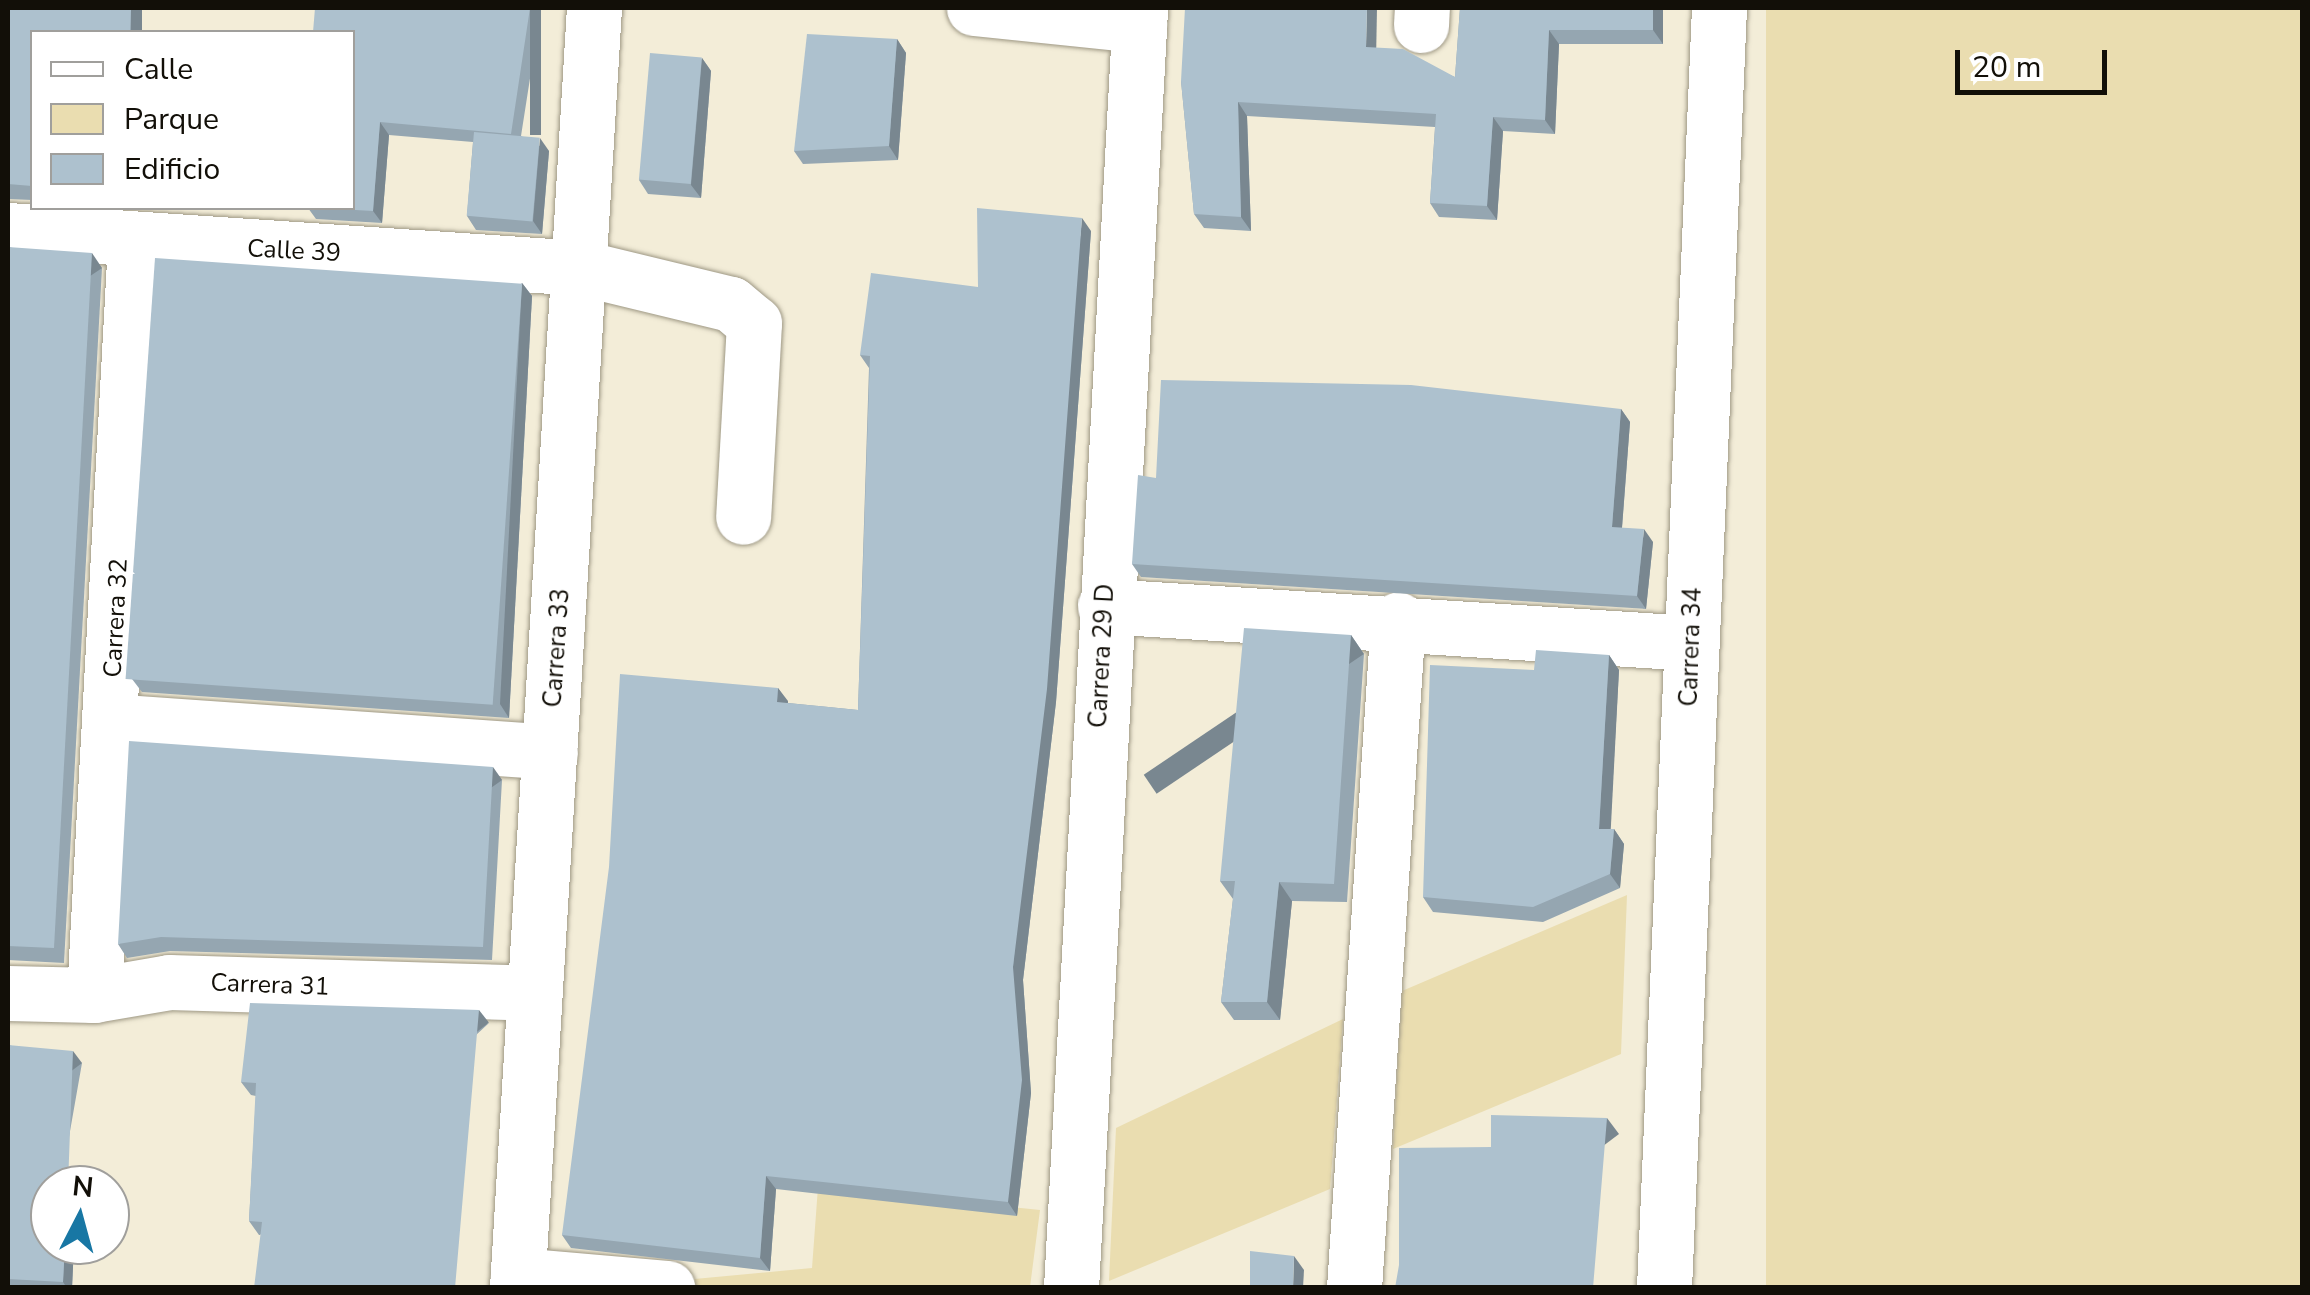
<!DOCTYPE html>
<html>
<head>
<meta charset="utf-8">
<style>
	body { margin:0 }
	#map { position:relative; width:2310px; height:1295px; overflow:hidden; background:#f3edd8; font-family:"Nunito Sans",sans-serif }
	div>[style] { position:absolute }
	.green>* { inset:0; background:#eaddb0; transform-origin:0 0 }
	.roads { filter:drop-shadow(0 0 2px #9e9884) drop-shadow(0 0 2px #9e9884) }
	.minor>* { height:55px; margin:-27.5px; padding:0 27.5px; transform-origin:27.5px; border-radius:27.5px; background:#fff }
	.wall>* { inset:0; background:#95a6b1 }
	.shaded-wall>* { inset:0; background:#798790; transform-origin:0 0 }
	.building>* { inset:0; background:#adc1ce; transform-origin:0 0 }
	span { translate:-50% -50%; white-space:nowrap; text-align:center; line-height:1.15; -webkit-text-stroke:8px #fff; paint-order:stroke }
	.street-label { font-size:25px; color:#120f08 }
	.frame { position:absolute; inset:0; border:10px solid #120f08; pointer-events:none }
	.legend { position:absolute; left:30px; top:30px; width:325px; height:180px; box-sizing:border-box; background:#fff; border:2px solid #a09f9c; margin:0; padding:12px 18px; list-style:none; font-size:30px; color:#120f08 }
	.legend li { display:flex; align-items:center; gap:20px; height:50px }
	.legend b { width:50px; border:2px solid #a09f9c }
	.north { position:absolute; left:30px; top:1165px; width:100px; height:100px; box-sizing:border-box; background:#fff; border:2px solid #a09f9c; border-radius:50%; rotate:6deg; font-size:28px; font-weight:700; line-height:40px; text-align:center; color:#120f08 }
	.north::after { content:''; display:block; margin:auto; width:35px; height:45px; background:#1877a4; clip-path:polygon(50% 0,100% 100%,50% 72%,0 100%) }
	.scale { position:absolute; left:1955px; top:50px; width:152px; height:45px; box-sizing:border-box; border:5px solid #120f08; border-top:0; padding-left:12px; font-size:30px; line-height:35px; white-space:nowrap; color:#120f08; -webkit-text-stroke:8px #fff; paint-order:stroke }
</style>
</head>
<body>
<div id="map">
	<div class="green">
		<div style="left:1766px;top:8px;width:536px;height:1283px"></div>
		<div style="clip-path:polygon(1627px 895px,1621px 1054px,1393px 1149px,1402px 991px)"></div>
		<div style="clip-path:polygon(1343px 1019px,1330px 1189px,1109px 1281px,1116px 1128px)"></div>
		<div style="clip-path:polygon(818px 1187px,1040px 1210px,1030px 1287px,598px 1288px,812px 1268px)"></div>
	</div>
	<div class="roads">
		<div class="minor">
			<div style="left:974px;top:8px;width:166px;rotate:5.9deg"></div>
			<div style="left:1421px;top:25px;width:17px;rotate:-87deg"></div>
			<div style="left:8px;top:230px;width:575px;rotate:3.79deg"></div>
			<div style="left:582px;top:268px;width:153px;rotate:13.6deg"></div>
			<div style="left:731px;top:304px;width:30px;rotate:40deg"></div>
			<div style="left:754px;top:323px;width:194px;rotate:93.2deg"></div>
			<div style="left:1105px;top:606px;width:587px;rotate:3.61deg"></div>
			<div style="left:110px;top:721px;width:441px;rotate:4deg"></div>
			<div style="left:8px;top:993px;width:86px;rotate:1.3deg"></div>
			<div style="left:94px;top:995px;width:76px;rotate:-9.8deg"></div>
			<div style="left:169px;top:982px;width:365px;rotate:1.7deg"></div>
			<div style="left:94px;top:995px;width:754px;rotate:-86.88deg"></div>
			<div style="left:518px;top:1275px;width:150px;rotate:5deg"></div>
			<div style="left:517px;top:1288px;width:1282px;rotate:-86.56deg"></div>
			<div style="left:1071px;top:1288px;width:1282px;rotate:-86.91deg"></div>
			<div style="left:1354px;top:1288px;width:670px;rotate:-86.24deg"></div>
			<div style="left:1664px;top:1288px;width:1281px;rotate:-87.54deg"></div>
		</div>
	</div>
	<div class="wall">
		<div style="clip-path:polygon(8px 8px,142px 8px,141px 32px,32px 32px,32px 200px,8px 199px)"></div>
		<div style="clip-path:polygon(315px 8px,541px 8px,521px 136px,549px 151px,542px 234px,476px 230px,467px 216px,473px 142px,389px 135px,382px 223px,316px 219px,308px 208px,352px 208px)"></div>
		<div style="clip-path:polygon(1460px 8px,1663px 8px,1663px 44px,1559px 44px,1555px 134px,1503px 131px,1497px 220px,1439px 217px,1430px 203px,1435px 127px,1247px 116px,1251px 231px,1204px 228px,1194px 214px,1181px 81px,1376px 48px,1455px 77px)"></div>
		<div style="clip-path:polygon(897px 39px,906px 53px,898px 160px,803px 164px,794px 151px)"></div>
		<div style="clip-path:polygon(702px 58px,711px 71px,701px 198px,648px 194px,639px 180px)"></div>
		<div style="clip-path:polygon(1091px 231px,1056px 702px,1023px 980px,1031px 1093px,1017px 1216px,776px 1189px,770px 1271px,571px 1248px,562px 1235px,778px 688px,788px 703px,858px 710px,869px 368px,860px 355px,978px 287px)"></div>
		<div style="clip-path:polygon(8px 247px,102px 268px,64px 963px,8px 960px)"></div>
		<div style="clip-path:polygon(522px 283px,532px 296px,509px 718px,142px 692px,132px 679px)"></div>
		<div style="clip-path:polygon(1621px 409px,1630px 422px,1622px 528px,1653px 542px,1646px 609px,1141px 577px,1132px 564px,1156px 478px)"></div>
		<div style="clip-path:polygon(1351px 635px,1364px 654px,1347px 902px,1292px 901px,1280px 1020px,1234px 1020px,1221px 1002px,1233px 899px,1220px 881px)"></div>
		<div style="clip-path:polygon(1609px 655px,1619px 670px,1610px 829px,1614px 829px,1624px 844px,1620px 888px,1543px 922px,1433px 912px,1423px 897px,1534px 670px)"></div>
		<div style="clip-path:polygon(502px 780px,492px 960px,170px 951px,127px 958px,118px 944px)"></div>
		<div style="clip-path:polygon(489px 1023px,260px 1235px,259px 1235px,249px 1221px,256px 1096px,251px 1095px,241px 1082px)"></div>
		<div style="clip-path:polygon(8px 1045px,82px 1063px,50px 1245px,74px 1245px,72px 1288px,8px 1288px)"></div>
	</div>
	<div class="shaded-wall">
		<div style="left:131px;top:8px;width:11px;height:24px"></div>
		<div style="left:530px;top:8px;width:11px;height:127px"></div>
		<div style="clip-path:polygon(1367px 8px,1377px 8px,1376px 61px,1366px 47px)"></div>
		<div style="clip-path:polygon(1653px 8px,1663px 8px,1663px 44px,1653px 30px)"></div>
		<div style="clip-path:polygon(1549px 30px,1559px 44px,1555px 134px,1545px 120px)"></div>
		<div style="clip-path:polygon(897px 39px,906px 53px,898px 160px,889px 146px)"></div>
		<div style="clip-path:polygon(702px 58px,711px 71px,701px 198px,691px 185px)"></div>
		<div style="clip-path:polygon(1238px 102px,1247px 116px,1251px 231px,1241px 217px)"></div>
		<div style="clip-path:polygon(1493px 117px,1503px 131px,1497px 220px,1487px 206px)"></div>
		<div style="clip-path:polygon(380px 122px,389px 135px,382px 223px,373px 211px)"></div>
		<div style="clip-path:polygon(540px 138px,549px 151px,542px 234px,533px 221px)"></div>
		<div style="clip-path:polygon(1082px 218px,1091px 231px,1056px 702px,1023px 980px,1031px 1093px,1017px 1216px,1008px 1202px,1013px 967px)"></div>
		<div style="left:92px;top:253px;width:18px;height:696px;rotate:56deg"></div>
		<div style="clip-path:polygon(522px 283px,532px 296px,509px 718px,500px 704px)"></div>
		<div style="clip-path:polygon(1621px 409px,1630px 422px,1621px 540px,1612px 527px)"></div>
		<div style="clip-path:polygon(1644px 529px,1653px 542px,1646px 609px,1637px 596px)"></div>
		<div style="left:1351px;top:635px;width:23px;height:250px;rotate:56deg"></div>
		<div style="clip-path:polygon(1609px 655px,1619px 670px,1610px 844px,1599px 829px)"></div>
		<div style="clip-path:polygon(778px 688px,788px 701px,787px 715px,777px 702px)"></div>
		<div style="left:493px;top:767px;width:16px;height:180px;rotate:55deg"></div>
		<div style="clip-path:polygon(1614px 829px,1624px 844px,1620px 888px,1610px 874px)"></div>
		<div style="clip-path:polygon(1279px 882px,1292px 901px,1280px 1020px,1267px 1002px)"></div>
		<div style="left:479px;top:1010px;width:16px;height:279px;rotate:52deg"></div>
		<div style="left:73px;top:1051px;width:15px;height:134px;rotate:53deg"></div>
		<div style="left:1607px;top:1118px;width:20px;height:171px;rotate:53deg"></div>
		<div style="clip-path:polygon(766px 1176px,776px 1189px,770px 1271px,760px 1258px)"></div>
		<div style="clip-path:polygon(65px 1245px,74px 1245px,72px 1288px,67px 1288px,63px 1282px)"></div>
		<div style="clip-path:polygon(1294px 1256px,1304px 1270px,1303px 1288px,1293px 1288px)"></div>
	</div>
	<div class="building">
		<div style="clip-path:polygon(8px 8px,131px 8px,130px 32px,32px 32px,32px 186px,8px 184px)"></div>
		<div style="clip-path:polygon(315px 8px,530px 8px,511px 134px,380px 122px,373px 211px,320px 208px,352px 208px,352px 32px,313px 32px)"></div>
		<div style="clip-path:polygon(1185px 8px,1367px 8px,1366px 47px,1403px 49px,1455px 77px,1460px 8px,1653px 8px,1653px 30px,1549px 30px,1545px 120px,1493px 117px,1487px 206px,1430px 203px,1436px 114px,1238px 102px,1241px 217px,1194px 214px,1181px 81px)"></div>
		<div style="clip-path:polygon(807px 34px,897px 39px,889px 146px,794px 151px)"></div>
		<div style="left:650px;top:53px;width:52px;height:127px;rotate:5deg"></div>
		<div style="left:474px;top:132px;width:66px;height:84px;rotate:5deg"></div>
		<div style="clip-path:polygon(977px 208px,1082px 218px,1047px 689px,1013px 967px,1022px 1080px,1008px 1202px,766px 1176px,760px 1258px,562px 1235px,609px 867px,620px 674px,778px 688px,777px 702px,858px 710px,870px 356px,860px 355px,871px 273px,978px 287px)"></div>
		<div style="clip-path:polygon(8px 247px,92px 253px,54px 948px,8px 946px)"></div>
		<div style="left:155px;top:258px;width:368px;height:422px;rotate:4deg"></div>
		<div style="clip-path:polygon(1161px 380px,1411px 385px,1621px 409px,1612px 527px,1644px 529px,1637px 596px,1132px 564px,1138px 475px,1156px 478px)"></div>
		<div style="clip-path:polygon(1244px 628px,1351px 635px,1334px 884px,1279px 882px,1267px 1002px,1221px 1002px,1235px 881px,1220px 881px)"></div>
		<div style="clip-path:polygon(1536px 650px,1609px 655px,1599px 829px,1614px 829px,1610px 874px,1533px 907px,1423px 897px,1430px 665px,1534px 670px)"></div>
		<div style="clip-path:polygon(129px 741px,493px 767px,483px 947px,161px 937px,118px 944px)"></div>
		<div style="clip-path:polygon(250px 1003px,479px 1010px,455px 1288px,254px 1288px,262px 1222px,249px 1221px,256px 1083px,241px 1082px)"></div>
		<div style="clip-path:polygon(8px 1045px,73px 1051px,68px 1185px,50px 1185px,50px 1245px,65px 1245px,63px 1282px,8px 1279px)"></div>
		<div style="clip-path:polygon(1491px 1115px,1607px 1118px,1593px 1288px,1395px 1288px,1399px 1265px,1399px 1148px,1491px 1147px)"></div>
		<div style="clip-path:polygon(1250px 1251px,1294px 1256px,1293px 1288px,1250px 1288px)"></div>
	</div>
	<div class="street-label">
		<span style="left:294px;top:251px;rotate:3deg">Calle 39</span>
		<span style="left:116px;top:618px;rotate:-87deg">Carrera 32</span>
		<span style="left:1691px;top:647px;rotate:-88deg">Carrera 34</span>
		<span style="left:557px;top:648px;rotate:-86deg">Carrera 33</span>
		<span style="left:1102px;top:656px;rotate:-87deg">Carrera 29 D</span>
		<span style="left:270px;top:985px;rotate:2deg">Carrera 31</span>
	</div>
	<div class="frame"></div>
	<ul class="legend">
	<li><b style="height:12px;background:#fff"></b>Calle</li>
	<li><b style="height:28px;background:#eaddb0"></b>Parque</li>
	<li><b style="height:28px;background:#adc1ce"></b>Edificio</li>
	</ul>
	<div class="north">N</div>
	<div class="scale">20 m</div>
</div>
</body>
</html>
